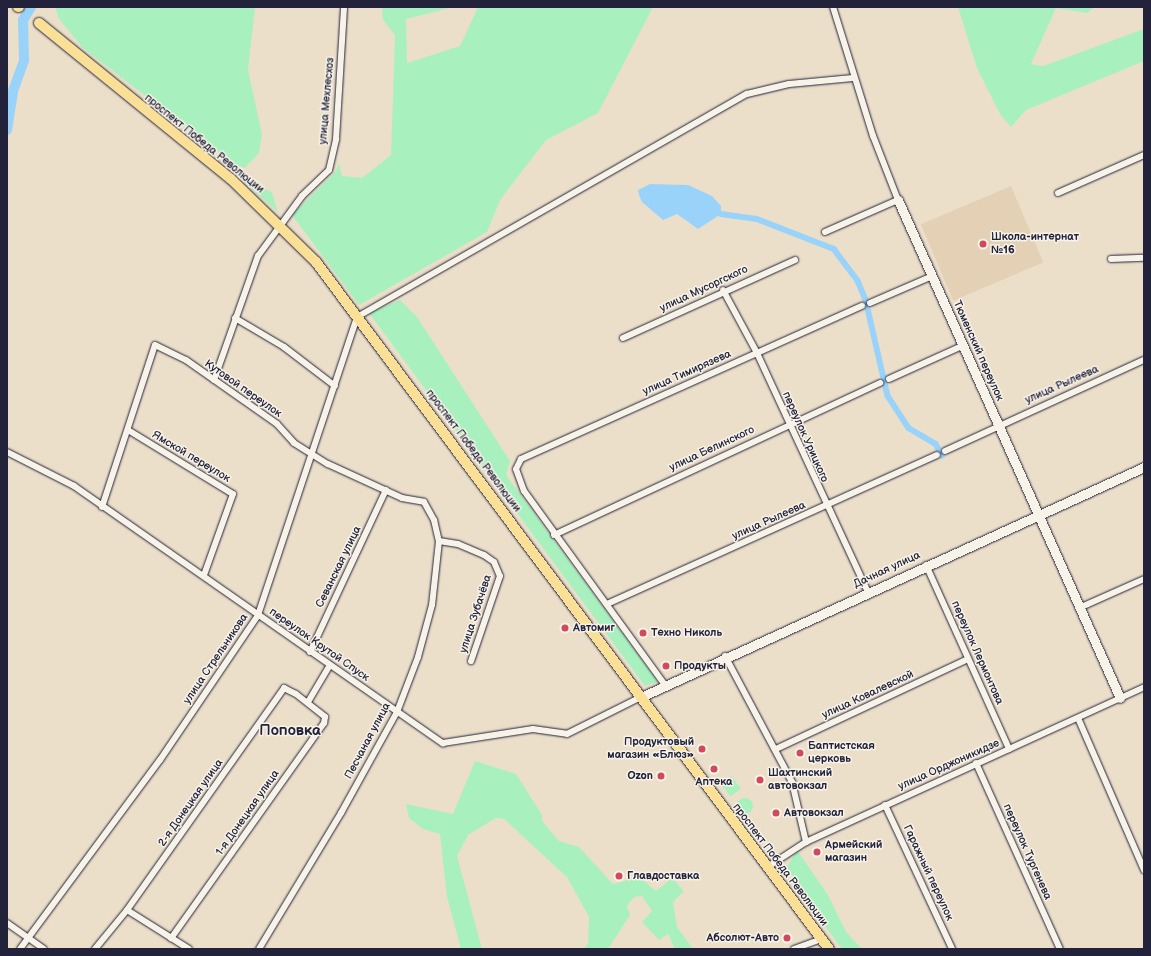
<!DOCTYPE html>
<html>
<head>
<meta charset="utf-8">
<style>
	body { margin:0 }
	#map { position:relative; width:1151px; height:956px; overflow:hidden; background:#ecdfca; font-family:"Balsamiq Sans",sans-serif }
	div>[style] { position:absolute }
	.built>* { inset:0; background:#e4d1b5; transform-origin:0 0 }
	.green>* { inset:0; background:#a8f1bf; transform-origin:0 0 }
	.round { border-radius:50% }
	.water>* { inset:0; background:#9ad3fa }
	.canal>* { height:5.5px; margin:-2.75px; padding:0 2.75px; transform-origin:2.75px; border-radius:2.75px; background:#9ad3fa }
	.river>* { height:10px; margin:-5px; padding:0 5px; transform-origin:5px; border-radius:5px; background:#9ad3fa }
	.roads { filter:drop-shadow(0 0 1px #22223b) drop-shadow(0 0 1px #22223b) }
	.street>* { height:6px; margin:-3px; padding:0 3px; transform-origin:3px; border-radius:3px; background:#f7f3e8 }
	.secondary>* { height:9px; margin:-4.5px; padding:0 4.5px; transform-origin:4.5px; border-radius:4.5px; background:#f7f3e8 }
	.primary>* { height:10px; margin:-5px; padding:0 5px; transform-origin:5px; border-radius:5px; background:#fadf96 }
	.dots>* { width:11px; height:11px; translate:-50% -50%; box-sizing:border-box; border:2px solid #f7f3e8; border-radius:50% }
	span { translate:-50% -50%; white-space:nowrap; text-align:center; line-height:1.15; -webkit-text-stroke:3px #f7f3e8; paint-order:stroke }
	.street-label { font-size:11px; color:#22223b }
	.poi-label { font-size:11px; color:#22223b; font-weight:700 }
	.left { translate:0 -50%; text-align:left }
	.right { translate:-100% -50%; text-align:right }
	.district-label { font-size:15px; color:#22223b; font-weight:700 }
	.frame { position:absolute; inset:0; border:8px solid #22223b; pointer-events:none }
</style>
</head>
<body>
<div id="map">
	<div class="built">
		<div style="left:1011px;top:186px;width:83px;height:98px;rotate:67deg"></div>
	</div>
	<div class="green">
		<div style="clip-path:polygon(55px 7px,255px 7px,248px 70px,262px 134px,259px 153px,245px 168px,235px 165px,83px 48px,59px 19px)"></div>
		<div style="clip-path:polygon(382px 7px,454px 7px,406px 19px,407px 63px,460px 46px,478px 7px,653px 7px,598px 113px,546px 140px,500px 200px,487px 232px,359px 305px,292px 215px,335px 172px,339px 163px,342px 176px,362px 178px,391px 155px,395px 35px,383px 20px)"></div>
		<div style="clip-path:polygon(958px 7px,1095px 7px,1087px 13px,1056px 8px,1031px 64px,1043px 66px,1144px 29px,1144px 61px,1026px 110px,1011px 127px,1000px 114px,977px 68px)"></div>
		<div style="clip-path:polygon(242px 180px,254px 182px,272px 193px,278px 212px)"></div>
		<div style="clip-path:polygon(400px 300px,417px 317px,510px 461px,506px 475px,658px 682px,645px 686px,369px 313px)"></div>
		<div style="clip-path:polygon(475px 761px,516px 774px,542px 815px,542px 821px,559px 841px,579px 847px,613px 884px,639px 877px,656px 891px,672px 878px,684px 891px,673px 902px,677px 927px,693px 949px,675px 949px,668px 934px,659px 940px,642px 922px,652px 911px,642px 896px,634px 897px,627px 906px,630px 915px,608px 949px,584px 949px,588px 944px,589px 917px,567px 877px,504px 819px,496px 818px,468px 835px,457px 856px,482px 949px,461px 949px,447px 897px,440px 834px,423px 829px,409px 818px,406px 804px,453px 814px)"></div>
		<div style="left:731px;top:776px;width:16px;height:13px;rotate:52deg"></div>
		<div class="round" style="left:737px;top:798px;width:16px;height:16px"></div>
		<div style="clip-path:polygon(797px 850px,828px 895px,846px 932px,862px 949px,842px 949px,813px 910px,787px 867px)"></div>
	</div>
	<div class="water">
		<div style="clip-path:polygon(650px 184px,688px 185px,712px 196px,721px 206px,721px 214px,698px 229px,677px 214px,663px 220px,642px 202px,639px 195px,638px 190px)"></div>
	</div>
	<div class="canal">
		<div style="left:721px;top:214px;width:36px;rotate:8deg"></div>
		<div style="left:757px;top:219px;width:83px;rotate:21.3deg"></div>
		<div style="left:834px;top:249px;width:40px;rotate:53deg"></div>
		<div style="left:858px;top:281px;width:21px;rotate:67deg"></div>
		<div style="left:866px;top:300px;width:98px;rotate:77.1deg"></div>
		<div style="left:888px;top:396px;width:38px;rotate:57deg"></div>
		<div style="left:909px;top:428px;width:31px;rotate:31deg"></div>
		<div style="left:936px;top:444px;width:13px;rotate:61deg"></div>
	</div>
	<div class="river">
		<div style="left:7px;top:130px;width:39px;rotate:-81deg"></div>
		<div style="left:13px;top:91px;width:33px;rotate:-70deg"></div>
		<div style="left:24px;top:60px;width:40px;rotate:-91.4deg"></div>
		<div style="left:23px;top:20px;width:15px;rotate:-58deg"></div>
	</div>
	<div class="roads">
		<div class="street">
			<div style="left:1058px;top:193px;width:94px;rotate:-23.8deg"></div>
			<div style="left:825px;top:232px;width:80px;rotate:-23.7deg"></div>
			<div style="left:898px;top:200px;width:69px;rotate:-111.3deg"></div>
			<div style="left:873px;top:136px;width:135px;rotate:-107.2deg"></div>
			<div style="left:1111px;top:259px;width:33px;rotate:-2deg"></div>
			<div style="left:723px;top:290px;width:72px;rotate:61.6deg"></div>
			<div style="left:757px;top:353px;width:264px;rotate:65.1deg"></div>
			<div style="left:870px;top:303px;width:68px;rotate:-23.5deg"></div>
			<div style="left:235px;top:318px;width:57px;rotate:30.6deg"></div>
			<div style="left:284px;top:347px;width:64px;rotate:37.4deg"></div>
			<div style="left:623px;top:338px;width:189px;rotate:-24.4deg"></div>
			<div style="left:889px;top:379px;width:80px;rotate:-24.3deg"></div>
			<div style="left:214px;top:380px;width:132px;rotate:-70.5deg"></div>
			<div style="left:258px;top:256px;width:74px;rotate:-53.7deg"></div>
			<div style="left:302px;top:196px;width:37px;rotate:-44deg"></div>
			<div style="left:329px;top:170px;width:32px;rotate:-77deg"></div>
			<div style="left:336px;top:139px;width:132px;rotate:-86.5deg"></div>
			<div style="left:128px;top:430px;width:123px;rotate:31.4deg"></div>
			<div style="left:233px;top:494px;width:86px;rotate:109.7deg"></div>
			<div style="left:945px;top:451px;width:219px;rotate:-24.6deg"></div>
			<div style="left:7px;top:452px;width:75px;rotate:26.9deg"></div>
			<div style="left:74px;top:486px;width:450px;rotate:34.9deg"></div>
			<div style="left:443px;top:743px;width:91px;rotate:-8.8deg"></div>
			<div style="left:533px;top:729px;width:34px;rotate:8deg"></div>
			<div style="left:567px;top:734px;width:83px;rotate:-26.6deg"></div>
			<div style="left:102px;top:507px;width:170px;rotate:-71.9deg"></div>
			<div style="left:155px;top:345px;width:34px;rotate:26deg"></div>
			<div style="left:186px;top:360px;width:111px;rotate:35.1deg"></div>
			<div style="left:277px;top:424px;width:25px;rotate:48deg"></div>
			<div style="left:294px;top:443px;width:40px;rotate:32deg"></div>
			<div style="left:328px;top:464px;width:81px;rotate:24.7deg"></div>
			<div style="left:402px;top:498px;width:22px;rotate:10deg"></div>
			<div style="left:424px;top:502px;width:21px;rotate:61deg"></div>
			<div style="left:434px;top:520px;width:22px;rotate:77deg"></div>
			<div style="left:439px;top:541px;width:64px;rotate:96.2deg"></div>
			<div style="left:432px;top:605px;width:54px;rotate:105.1deg"></div>
			<div style="left:418px;top:657px;width:59px;rotate:110.9deg"></div>
			<div style="left:397px;top:712px;width:115px;rotate:119deg"></div>
			<div style="left:341px;top:813px;width:159px;rotate:121.1deg"></div>
			<div style="left:554px;top:535px;width:360px;rotate:-25deg"></div>
			<div style="left:439px;top:541px;width:19px;rotate:9deg"></div>
			<div style="left:458px;top:544px;width:28px;rotate:23deg"></div>
			<div style="left:484px;top:555px;width:12px;rotate:35deg"></div>
			<div style="left:494px;top:562px;width:15px;rotate:67deg"></div>
			<div style="left:500px;top:576px;width:90px;rotate:108.8deg"></div>
			<div style="left:926px;top:565px;width:202px;rotate:65.7deg"></div>
			<div style="left:607px;top:604px;width:362px;rotate:-24.3deg"></div>
			<div style="left:1079px;top:608px;width:71px;rotate:-24deg"></div>
			<div style="left:310px;top:652px;width:179px;rotate:-64.9deg"></div>
			<div style="left:725px;top:656px;width:143px;rotate:62deg"></div>
			<div style="left:792px;top:782px;width:62px;rotate:76.9deg"></div>
			<div style="left:665px;top:685px;width:240px;rotate:-126deg"></div>
			<div style="left:524px;top:491px;width:23px;rotate:-110deg"></div>
			<div style="left:516px;top:469px;width:11px;rotate:-63deg"></div>
			<div style="left:521px;top:459px;width:374px;rotate:-24.2deg"></div>
			<div style="left:308px;top:702px;width:43px;rotate:-59.3deg"></div>
			<div style="left:1078px;top:718px;width:166px;rotate:66.5deg"></div>
			<div style="left:776px;top:749px;width:212px;rotate:-25.1deg"></div>
			<div style="left:976px;top:763px;width:204px;rotate:65.7deg"></div>
			<div style="left:885px;top:805px;width:159px;rotate:65deg"></div>
			<div style="left:766px;top:868px;width:48px;rotate:-33deg"></div>
			<div style="left:806px;top:842px;width:372px;rotate:-24.6deg"></div>
			<div style="left:127px;top:910px;width:73px;rotate:32.2deg"></div>
			<div style="left:7px;top:923px;width:45px;rotate:35.1deg"></div>
			<div style="left:20px;top:949px;width:235px;rotate:-53.5deg"></div>
			<div style="left:160px;top:760px;width:175px;rotate:-55.9deg"></div>
			<div style="left:258px;top:615px;width:314px;rotate:-71.6deg"></div>
			<div style="left:357px;top:317px;width:449px;rotate:-29.8deg"></div>
			<div style="left:747px;top:94px;width:43px;rotate:-13.4deg"></div>
			<div style="left:789px;top:84px;width:64px;rotate:-5.4deg"></div>
			<div style="left:95px;top:949px;width:50px;rotate:-50.6deg"></div>
			<div style="left:127px;top:910px;width:272px;rotate:-54.7deg"></div>
			<div style="left:284px;top:688px;width:13px;rotate:27deg"></div>
			<div style="left:296px;top:694px;width:37px;rotate:38deg"></div>
			<div style="left:325px;top:717px;width:6px;rotate:99deg"></div>
			<div style="left:324px;top:723px;width:264px;rotate:125.4deg"></div>
			<div style="left:794px;top:949px;width:30px;rotate:-20deg"></div>
		</div>
		<div class="secondary">
			<div style="left:898px;top:200px;width:545px;rotate:65.97deg"></div>
			<div style="left:641px;top:697px;width:553px;rotate:-24.57deg"></div>
		</div>
		<div class="primary">
			<div style="left:18px;top:7px;width:1px"></div>
			<div style="left:39px;top:23px;width:247px;rotate:39.1deg"></div>
			<div style="left:231px;top:179px;width:119px;rotate:44.3deg"></div>
			<div style="left:316px;top:262px;width:857px;rotate:53.25deg"></div>
		</div>
	</div>
	<div class="dots">
		<div style="left:983px;top:244px;background:#d1495b"></div>
		<div style="left:565px;top:628px;background:#d1495b"></div>
		<div style="left:643px;top:633px;background:#d1495b"></div>
		<div style="left:666px;top:666px;background:#d1495b"></div>
		<div style="left:702px;top:749px;background:#d1495b"></div>
		<div style="left:800px;top:753px;background:#d1495b"></div>
		<div style="left:714px;top:769px;background:#d1495b"></div>
		<div style="left:661px;top:776px;background:#d1495b"></div>
		<div style="left:760px;top:780px;background:#d1495b"></div>
		<div style="left:776px;top:813px;background:#d1495b"></div>
		<div style="left:817px;top:852px;background:#d1495b"></div>
		<div style="left:619px;top:876px;background:#d1495b"></div>
		<div style="left:787px;top:938px;background:#d1495b"></div>
	</div>
	<div class="street-label">
		<span style="left:327px;top:101px;rotate:-85deg">улица Мехлесхоз</span>
		<span style="left:204px;top:144px;rotate:39deg">проспект Победа Революции</span>
		<span style="left:704px;top:289px;rotate:-25deg">улица Мусоргского</span>
		<span style="left:978px;top:351px;rotate:66deg">Тюменский переулок</span>
		<span style="left:687px;top:373px;rotate:-24deg">улица Тимирязева</span>
		<span style="left:1062px;top:385px;rotate:-24deg">улица Рылеева</span>
		<span style="left:243px;top:389px;rotate:35deg">Кутовой переулок</span>
		<span style="left:805px;top:437px;rotate:66deg">переулок Урицкого</span>
		<span style="left:712px;top:449px;rotate:-25deg">улица Белинского</span>
		<span style="left:473px;top:451px;rotate:53deg">проспект Победа Революции</span>
		<span style="left:191px;top:457px;rotate:31deg">Ямской переулок</span>
		<span style="left:769px;top:521px;rotate:-24deg">улица Рылеева</span>
		<span style="left:339px;top:567px;rotate:-64deg">Севанская улица</span>
		<span style="left:887px;top:570px;rotate:-25deg">Дачная улица</span>
		<span style="left:476px;top:614px;rotate:-72deg">улица Зубачёва</span>
		<span style="left:319px;top:645px;rotate:35deg">переулок Крутой Спуск</span>
		<span style="left:977px;top:653px;rotate:66deg">переулок Лермонтова</span>
		<span style="left:216px;top:659px;rotate:-56deg">улица Стрельникова</span>
		<span style="left:868px;top:695px;rotate:-25deg">улица Ковалевской</span>
		<span style="left:368px;top:741px;rotate:-62deg">Песчаная улица</span>
		<span style="left:949px;top:765px;rotate:-24deg">улица Орджоникидзе</span>
		<span style="left:191px;top:803px;rotate:-55deg">2-я Донецкая улица</span>
		<span style="left:248px;top:813px;rotate:-55deg">1-я Донецкая улица</span>
		<span style="left:1027px;top:852px;rotate:66deg">переулок Тургенева</span>
		<span style="left:780px;top:865px;rotate:53deg">проспект Победа Революции</span>
		<span style="left:928px;top:873px;rotate:65deg">Гаражный переулок</span>
	</div>
	<div class="poi-label">
		<span class="left" style="left:991px;top:244px">Школа-интернат<br>№16</span>
		<span class="left" style="left:573px;top:628px">Автомиг</span>
		<span class="left" style="left:651px;top:633px">Техно Николь</span>
		<span class="left" style="left:674px;top:666px">Продукты</span>
		<span class="right" style="left:694px;top:749px">Продуктовый<br>магазин «Блюз»</span>
		<span class="left" style="left:808px;top:753px">Баптистская<br>церковь</span>
		<span class="left" style="left:768px;top:780px">Шахтинский<br>автовокзал</span>
		<span class="right" style="left:653px;top:776px">Ozon</span>
		<span style="left:714px;top:782px">Аптека</span>
		<span class="left" style="left:784px;top:813px">Автовокзал</span>
		<span class="left" style="left:825px;top:852px">Армейский<br>магазин</span>
		<span class="left" style="left:627px;top:876px">Главдоставка</span>
		<span class="right" style="left:779px;top:938px">Абсолют-Авто</span>
	</div>
	<div class="district-label">
		<span style="left:290px;top:731px">Поповка</span>
	</div>
	<div class="frame"></div>
</div>
</body>
</html>
